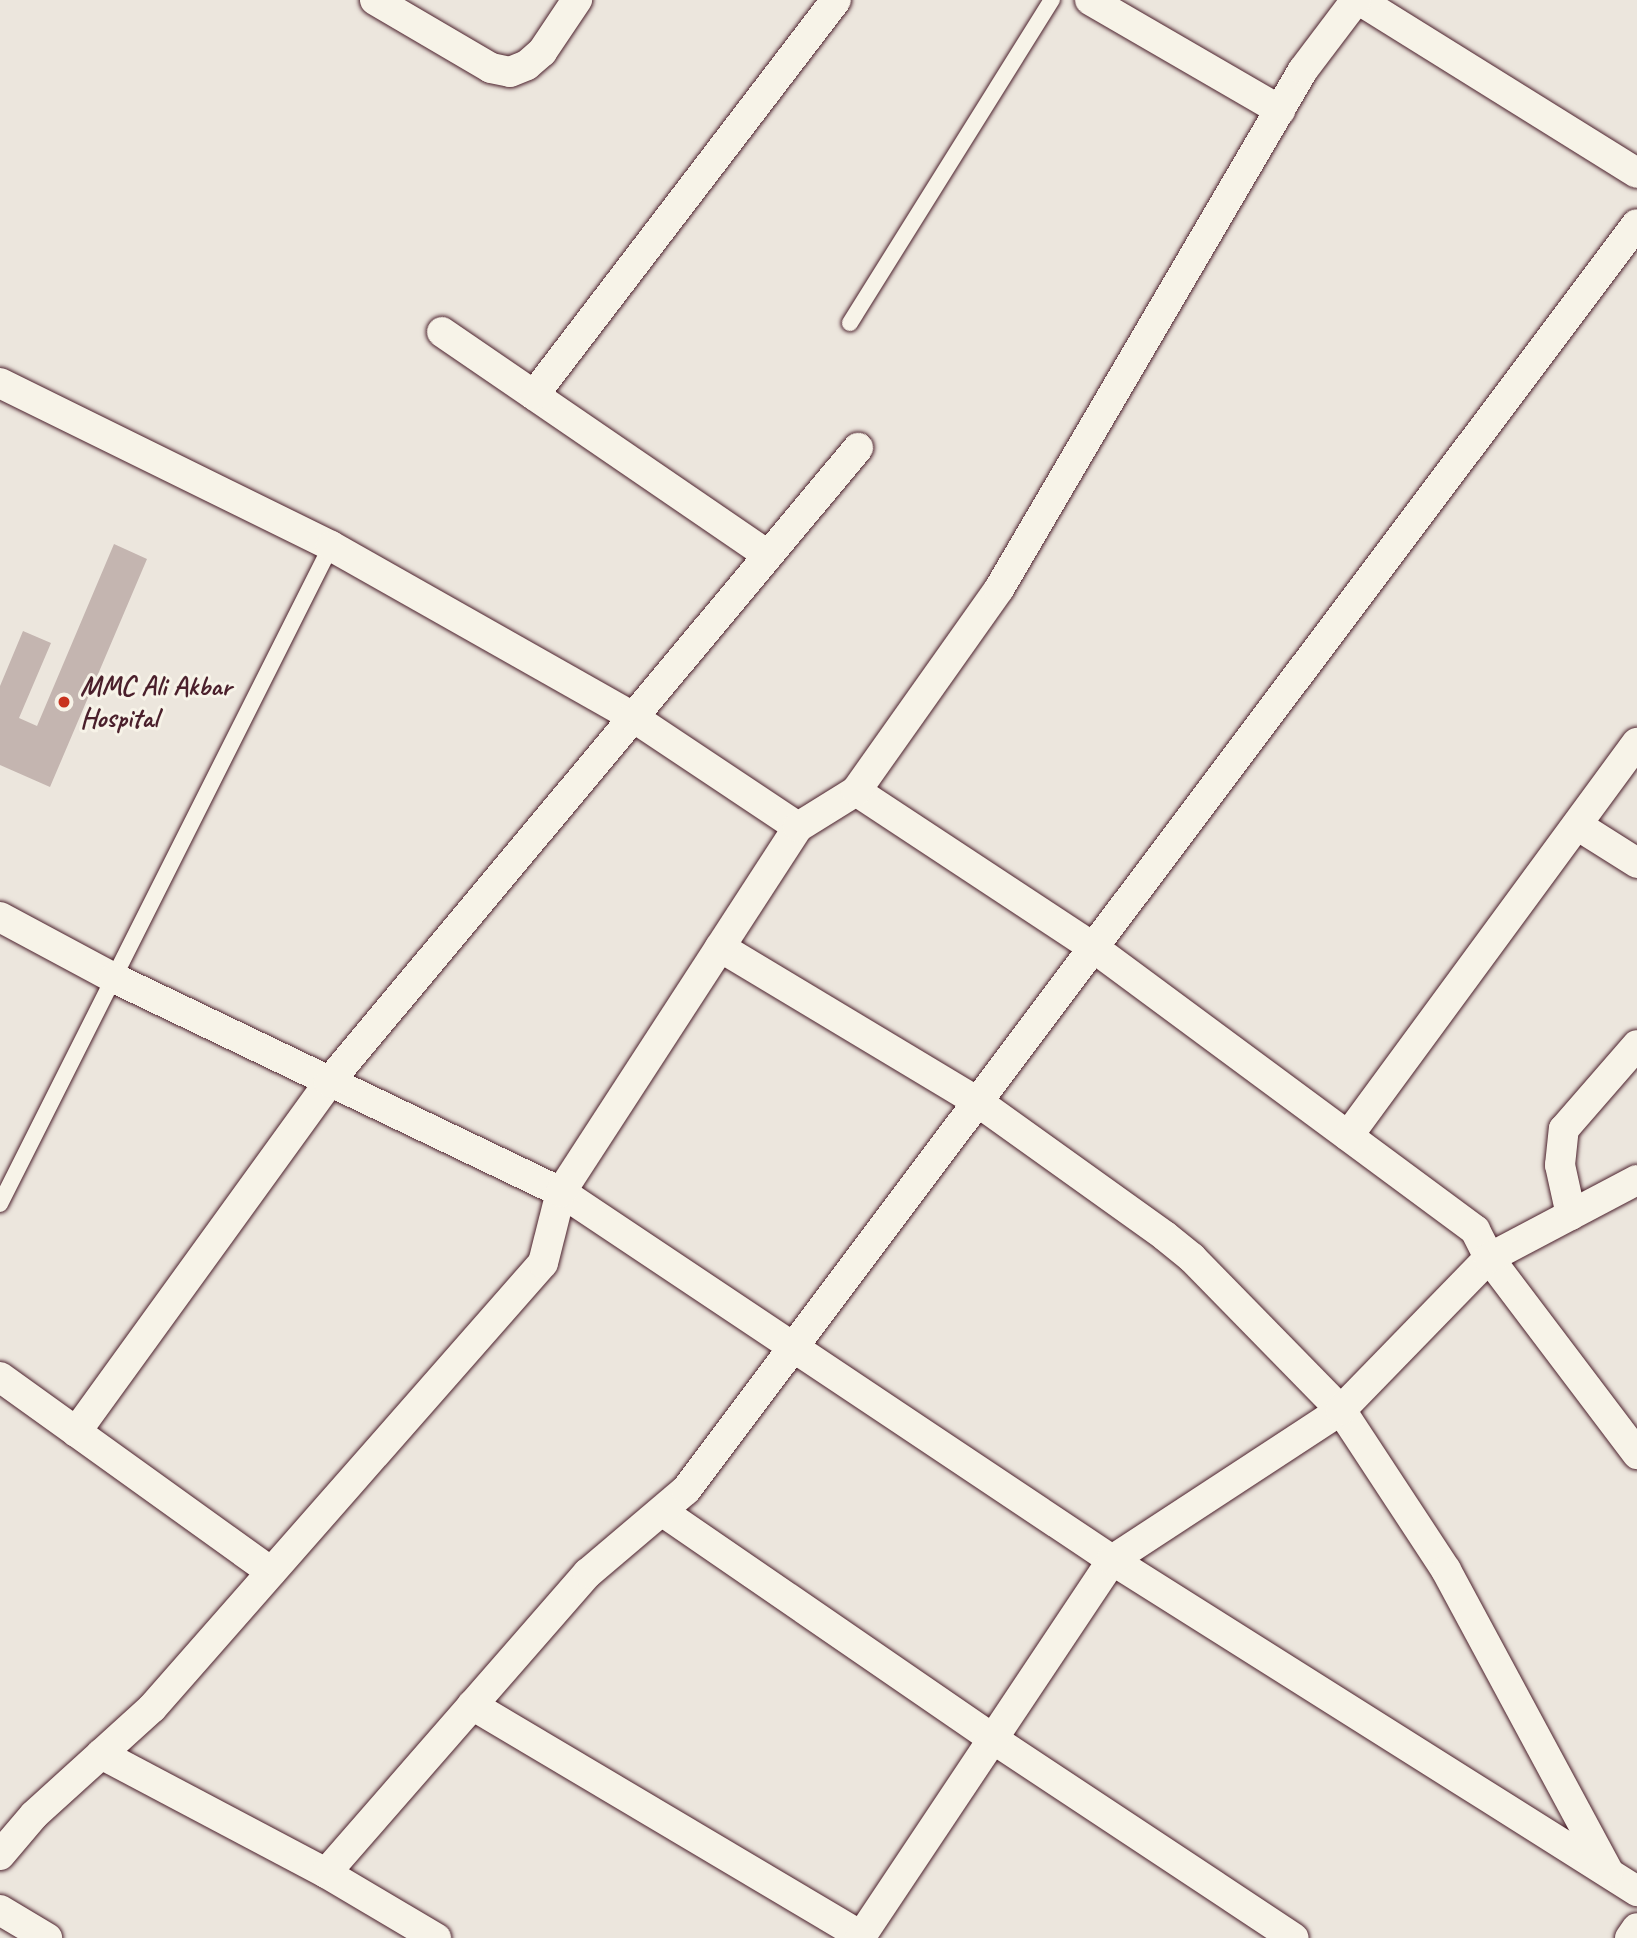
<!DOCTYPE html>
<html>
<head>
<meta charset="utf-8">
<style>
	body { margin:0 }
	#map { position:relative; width:1637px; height:1938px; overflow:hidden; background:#ece6dd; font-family:Caveat,sans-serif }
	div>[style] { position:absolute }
	.building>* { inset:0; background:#c4b5b0 }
	.roads { filter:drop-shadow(0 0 2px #4a1f2b) drop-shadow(0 0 2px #4a1f2b) }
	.service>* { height:16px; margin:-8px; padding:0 8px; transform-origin:8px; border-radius:8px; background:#f7f3e8 }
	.minor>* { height:30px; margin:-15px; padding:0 15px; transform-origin:15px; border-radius:15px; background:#f7f3e8 }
	.dots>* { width:19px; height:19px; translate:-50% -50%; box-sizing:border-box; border:4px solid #f7f3e8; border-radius:50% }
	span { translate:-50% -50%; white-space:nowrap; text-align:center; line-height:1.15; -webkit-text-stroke:6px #f7f3e8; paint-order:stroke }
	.poi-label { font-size:28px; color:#4a1f2b; font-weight:700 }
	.left { translate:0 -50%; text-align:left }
</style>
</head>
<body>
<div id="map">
	<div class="building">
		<div style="clip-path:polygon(114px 544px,147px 559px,50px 787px,0 765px,0 686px,23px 631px,51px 643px,19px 718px,37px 726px)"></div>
	</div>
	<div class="roads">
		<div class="service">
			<div style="left:850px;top:323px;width:381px;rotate:-58deg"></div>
			<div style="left:0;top:1204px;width:737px;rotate:-63.3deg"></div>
		</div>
		<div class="minor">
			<div style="left:375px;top:0;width:134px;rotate:30.4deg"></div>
			<div style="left:491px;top:68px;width:19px;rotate:12deg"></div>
			<div style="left:510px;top:72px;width:18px;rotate:-22deg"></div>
			<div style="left:527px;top:65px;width:20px;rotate:-41deg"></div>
			<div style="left:542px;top:52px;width:63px;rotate:-56.1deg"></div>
			<div style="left:1090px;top:0;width:220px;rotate:30.1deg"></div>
			<div style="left:1359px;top:0;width:327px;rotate:31.9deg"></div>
			<div style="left:442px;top:332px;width:395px;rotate:34.4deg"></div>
			<div style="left:0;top:383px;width:369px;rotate:26.2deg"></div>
			<div style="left:331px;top:546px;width:347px;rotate:29.5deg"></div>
			<div style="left:633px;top:717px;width:198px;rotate:33.7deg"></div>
			<div style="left:534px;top:395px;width:497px;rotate:-52.6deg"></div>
			<div style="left:856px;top:791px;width:285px;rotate:33.4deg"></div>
			<div style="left:1094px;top:948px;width:474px;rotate:36.5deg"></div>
			<div style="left:1475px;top:1230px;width:31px;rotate:63deg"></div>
			<div style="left:1489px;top:1258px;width:246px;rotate:52.9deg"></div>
			<div style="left:1577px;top:825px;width:71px;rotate:32.3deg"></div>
			<div style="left:0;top:917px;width:129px;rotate:28.2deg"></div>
			<div style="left:114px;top:978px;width:496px;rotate:25.6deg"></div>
			<div style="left:561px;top:1192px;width:663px;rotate:33.74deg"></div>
			<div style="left:1112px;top:1560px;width:621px;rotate:32.23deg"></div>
			<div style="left:720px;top:947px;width:301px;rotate:31deg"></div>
			<div style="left:978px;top:1102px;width:230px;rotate:35.6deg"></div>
			<div style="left:1165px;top:1236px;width:35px;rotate:39deg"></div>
			<div style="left:1192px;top:1258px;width:213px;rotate:45.6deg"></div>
			<div style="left:1341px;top:1410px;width:191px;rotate:56.7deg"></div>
			<div style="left:1446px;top:1570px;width:342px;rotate:61.7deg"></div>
			<div style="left:1348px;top:1136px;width:488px;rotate:-53.7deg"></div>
			<div style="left:1571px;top:1215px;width:51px;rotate:-102.4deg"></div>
			<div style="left:1560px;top:1165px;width:36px;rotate:-84deg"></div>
			<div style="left:1564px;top:1129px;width:111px;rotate:-49deg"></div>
			<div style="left:0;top:1377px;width:334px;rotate:35.7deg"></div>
			<div style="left:76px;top:1432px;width:432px;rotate:-54.1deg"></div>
			<div style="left:329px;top:1082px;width:826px;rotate:-50.16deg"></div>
			<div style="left:663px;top:1512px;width:397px;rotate:34.5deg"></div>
			<div style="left:990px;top:1737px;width:364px;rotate:33.5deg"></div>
			<div style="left:472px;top:1705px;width:452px;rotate:30.7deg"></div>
			<div style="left:101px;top:1754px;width:255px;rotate:27.9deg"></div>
			<div style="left:326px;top:1873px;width:128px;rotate:30.6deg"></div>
			<div style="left:0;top:1855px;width:52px;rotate:-49.6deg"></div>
			<div style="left:34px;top:1815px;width:159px;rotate:-42.2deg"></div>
			<div style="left:152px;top:1708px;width:592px;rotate:-48.7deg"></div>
			<div style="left:543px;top:1263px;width:73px;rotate:-75.8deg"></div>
			<div style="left:561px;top:1192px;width:435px;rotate:-57deg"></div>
			<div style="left:798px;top:827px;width:68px;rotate:-31.8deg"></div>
			<div style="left:856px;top:791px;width:247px;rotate:-54.7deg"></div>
			<div style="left:999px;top:589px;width:601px;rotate:-59.64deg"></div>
			<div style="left:1303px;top:70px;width:88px;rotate:-52.9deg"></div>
			<div style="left:326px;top:1873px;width:398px;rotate:-48.9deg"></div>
			<div style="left:588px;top:1573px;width:128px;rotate:-40.3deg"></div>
			<div style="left:686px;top:1490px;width:1583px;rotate:-53.09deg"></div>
			<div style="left:0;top:1910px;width:55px;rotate:30.8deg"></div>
			<div style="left:860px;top:1938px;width:454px;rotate:-56.3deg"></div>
			<div style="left:1112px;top:1560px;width:274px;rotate:-33.2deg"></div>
			<div style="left:1341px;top:1410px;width:212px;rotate:-45.8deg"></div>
			<div style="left:1489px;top:1258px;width:167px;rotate:-27.8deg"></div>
			<div style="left:1630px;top:1938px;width:12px;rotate:-55deg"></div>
		</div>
	</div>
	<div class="dots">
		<div style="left:64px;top:702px;background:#c8321e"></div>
	</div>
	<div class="poi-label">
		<span class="left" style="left:80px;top:702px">MMC Ali Akbar<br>Hospital</span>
	</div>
</div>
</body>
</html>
